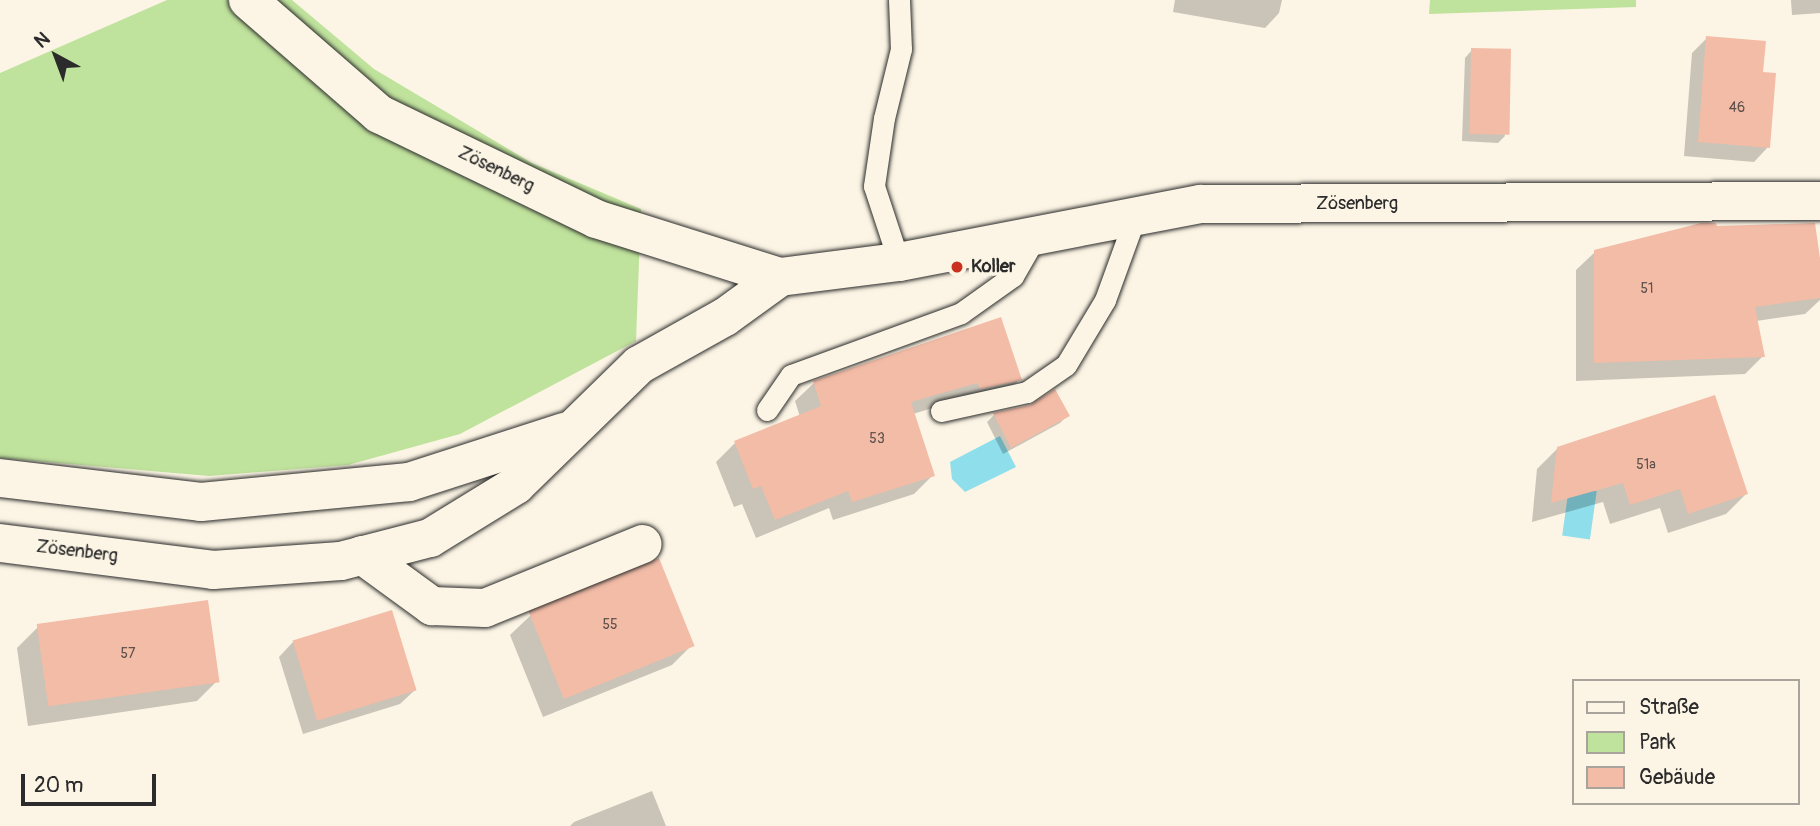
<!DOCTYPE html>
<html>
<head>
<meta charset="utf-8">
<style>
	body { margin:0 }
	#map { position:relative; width:1820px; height:826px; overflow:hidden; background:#fcf5e5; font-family:Pangolin,sans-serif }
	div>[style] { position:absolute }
	.green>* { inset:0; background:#bfe29c }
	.water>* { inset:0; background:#8edeeb; transform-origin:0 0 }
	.shadow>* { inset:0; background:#0003 }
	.building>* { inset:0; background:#f3bca7; transform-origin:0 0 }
	.roads { filter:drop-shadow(0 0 2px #2b2b2b) drop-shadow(0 0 2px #2b2b2b) }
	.lane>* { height:21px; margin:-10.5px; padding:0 10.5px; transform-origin:10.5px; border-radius:10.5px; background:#fcf5e5 }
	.street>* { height:38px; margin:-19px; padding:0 19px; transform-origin:19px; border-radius:19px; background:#fcf5e5 }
	.dots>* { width:19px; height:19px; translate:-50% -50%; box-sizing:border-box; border:4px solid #fcf5e5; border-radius:50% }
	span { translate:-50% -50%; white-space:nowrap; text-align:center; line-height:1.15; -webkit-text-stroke:7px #fcf5e5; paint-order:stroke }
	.number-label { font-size:14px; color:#5d4f4a }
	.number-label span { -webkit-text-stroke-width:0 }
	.street-label { font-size:18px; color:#2b2b2b }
	.poi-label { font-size:18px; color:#2b2b2b; font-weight:700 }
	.left { translate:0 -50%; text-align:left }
	.legend { position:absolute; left:1572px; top:679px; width:228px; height:126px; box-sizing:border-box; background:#fcf5e5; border:2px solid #a8a49b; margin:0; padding:9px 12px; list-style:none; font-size:21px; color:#2b2b2b }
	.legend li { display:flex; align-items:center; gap:14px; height:35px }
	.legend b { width:35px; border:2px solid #a8a49b }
	.north { position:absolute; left:21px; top:21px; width:70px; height:70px; -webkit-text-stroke:5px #fcf5e5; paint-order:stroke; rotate:319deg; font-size:19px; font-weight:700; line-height:28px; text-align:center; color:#2b2b2b }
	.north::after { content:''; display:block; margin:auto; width:24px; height:32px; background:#2b2b2b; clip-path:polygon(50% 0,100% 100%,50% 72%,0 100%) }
	.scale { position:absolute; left:21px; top:774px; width:135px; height:32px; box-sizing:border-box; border:4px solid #2b2b2b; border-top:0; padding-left:9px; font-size:21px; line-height:24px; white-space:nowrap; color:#2b2b2b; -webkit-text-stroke:5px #fcf5e5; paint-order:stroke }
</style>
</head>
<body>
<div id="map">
	<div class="green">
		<div style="clip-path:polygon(167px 0,292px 0,374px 69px,532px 163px,641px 209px,636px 341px,460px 434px,348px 465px,209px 476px,0 458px,0 73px)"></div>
		<div style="clip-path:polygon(1430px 0,1636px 0,1636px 7px,1429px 14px)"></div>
	</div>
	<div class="water">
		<div style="clip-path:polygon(1000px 436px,1016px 467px,965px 492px,952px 479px,950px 462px)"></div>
		<div style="left:1569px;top:487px;width:28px;height:49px;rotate:8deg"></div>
	</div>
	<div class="shadow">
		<div style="clip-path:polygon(1175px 0,1282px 0,1279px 13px,1265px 28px,1173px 12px)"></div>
		<div style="clip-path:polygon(1791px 0,1820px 0,1820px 13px,1792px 15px)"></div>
		<div style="clip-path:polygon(1707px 38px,1761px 74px,1768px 147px,1754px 162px,1684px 156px,1692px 53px)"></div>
		<div style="clip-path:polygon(1472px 50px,1505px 136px,1498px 143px,1462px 141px,1465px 58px)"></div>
		<div style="clip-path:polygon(1716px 228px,1820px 271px,1820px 300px,1805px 314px,1756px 321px,1763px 356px,1745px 374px,1576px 381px,1576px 270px,1595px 252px)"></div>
		<div style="clip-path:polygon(1020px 379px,1001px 398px,958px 400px,913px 414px,933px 475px,914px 494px,833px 520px,829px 508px,756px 538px,742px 504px,734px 507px,716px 462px,735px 443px,800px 417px,795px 401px,814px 383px)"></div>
		<div style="clip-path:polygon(1031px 406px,1067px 416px,1060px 423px,1003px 454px,987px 422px,994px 415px)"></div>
		<div style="clip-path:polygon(1558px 448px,1746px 494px,1726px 514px,1668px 533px,1660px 508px,1610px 524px,1603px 502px,1532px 522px,1537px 469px)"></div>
		<div style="clip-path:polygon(531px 615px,692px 645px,672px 665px,543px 717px,510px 635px)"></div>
		<div style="clip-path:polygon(38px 627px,217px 681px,197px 701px,28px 726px,17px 648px)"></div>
		<div style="clip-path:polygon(293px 642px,415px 690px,400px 704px,303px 734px,279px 657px)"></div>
		<div style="clip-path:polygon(652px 791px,666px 826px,570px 826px,574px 822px)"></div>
	</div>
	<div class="building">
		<div style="clip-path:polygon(1706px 36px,1766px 41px,1763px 72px,1776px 73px,1770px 148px,1698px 142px)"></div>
		<div style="left:1471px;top:48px;width:40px;height:86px;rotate:1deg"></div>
		<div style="clip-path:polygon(1701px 223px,1716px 223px,1717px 226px,1815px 223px,1820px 258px,1820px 298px,1755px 307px,1765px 357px,1594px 363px,1594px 250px)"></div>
		<div style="clip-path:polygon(1001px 317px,1022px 380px,980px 389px,977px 383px,911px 402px,935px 476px,852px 502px,848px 491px,775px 520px,761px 486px,753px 489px,734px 441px,821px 406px,813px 381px)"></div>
		<div style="clip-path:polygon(1055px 389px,1070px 416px,1011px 448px,993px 413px,1030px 405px)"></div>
		<div style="clip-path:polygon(1715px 395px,1748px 494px,1688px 514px,1680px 489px,1630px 505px,1623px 483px,1551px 503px,1557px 447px)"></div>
		<div style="left:659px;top:558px;width:95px;height:141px;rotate:68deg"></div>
		<div style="left:208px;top:600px;width:83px;height:173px;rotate:82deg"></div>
		<div style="left:392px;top:610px;width:84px;height:104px;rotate:73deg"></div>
	</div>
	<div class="roads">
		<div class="lane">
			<div style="left:899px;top:0;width:49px;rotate:87.7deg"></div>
			<div style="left:901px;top:49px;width:71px;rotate:103.8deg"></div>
			<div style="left:884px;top:118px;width:69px;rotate:98.4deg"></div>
			<div style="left:874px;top:186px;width:80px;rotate:71.8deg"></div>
			<div style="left:767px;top:410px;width:42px;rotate:-55.6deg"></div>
			<div style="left:791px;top:375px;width:181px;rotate:-20deg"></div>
			<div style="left:961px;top:313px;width:64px;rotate:-35.4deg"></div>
			<div style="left:1013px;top:276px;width:46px;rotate:-60.1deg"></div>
			<div style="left:941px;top:411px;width:88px;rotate:-12.5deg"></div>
			<div style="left:1027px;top:392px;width:47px;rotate:-34.7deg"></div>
			<div style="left:1066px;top:365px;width:76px;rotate:-59deg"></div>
			<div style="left:1105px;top:300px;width:90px;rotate:-70deg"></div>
		</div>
		<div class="street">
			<div style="left:248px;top:0;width:174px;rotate:41deg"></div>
			<div style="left:379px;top:114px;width:241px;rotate:25.8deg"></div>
			<div style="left:596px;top:219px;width:193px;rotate:17.5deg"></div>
			<div style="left:780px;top:277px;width:120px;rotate:-7.2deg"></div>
			<div style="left:899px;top:262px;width:308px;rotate:-10.9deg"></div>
			<div style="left:1201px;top:204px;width:619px;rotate:-0.28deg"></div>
			<div style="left:0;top:478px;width:202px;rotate:6.8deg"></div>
			<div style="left:201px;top:502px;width:209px;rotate:-5.5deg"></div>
			<div style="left:409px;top:482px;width:163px;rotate:-17.9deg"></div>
			<div style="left:0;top:543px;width:215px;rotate:7.2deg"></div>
			<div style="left:213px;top:570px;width:128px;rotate:-4deg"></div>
			<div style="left:341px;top:561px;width:92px;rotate:-14.5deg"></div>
			<div style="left:430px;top:538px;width:101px;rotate:-31.6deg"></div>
			<div style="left:516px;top:485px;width:172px;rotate:-44.3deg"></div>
			<div style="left:639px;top:365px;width:98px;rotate:-29.2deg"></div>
			<div style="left:725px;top:317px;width:68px;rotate:-36deg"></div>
			<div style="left:362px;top:555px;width:87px;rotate:36.1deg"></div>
			<div style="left:432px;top:606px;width:53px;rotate:2.2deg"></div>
			<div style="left:485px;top:608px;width:170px;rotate:-22.1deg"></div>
		</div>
	</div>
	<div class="dots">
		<div style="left:957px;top:267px;background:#c8321e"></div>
	</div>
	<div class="number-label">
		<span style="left:1737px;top:108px">46</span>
		<span style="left:1647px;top:289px">51</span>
		<span style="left:877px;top:439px">53</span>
		<span style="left:1646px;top:465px">51a</span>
		<span style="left:610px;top:625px">55</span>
		<span style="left:128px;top:654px">57</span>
	</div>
	<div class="street-label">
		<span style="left:496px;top:170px;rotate:26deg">Zösenberg</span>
		<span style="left:1357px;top:204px">Zösenberg</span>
		<span style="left:77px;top:552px;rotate:7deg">Zösenberg</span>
	</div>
	<div class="poi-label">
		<span class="left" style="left:971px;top:267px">Koller</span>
	</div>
	<ul class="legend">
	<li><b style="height:9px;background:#fcf5e5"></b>Straße</li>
	<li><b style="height:19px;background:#bfe29c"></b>Park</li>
	<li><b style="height:19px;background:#f3bca7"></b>Gebäude</li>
	</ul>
	<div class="north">N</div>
	<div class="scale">20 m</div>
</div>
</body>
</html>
